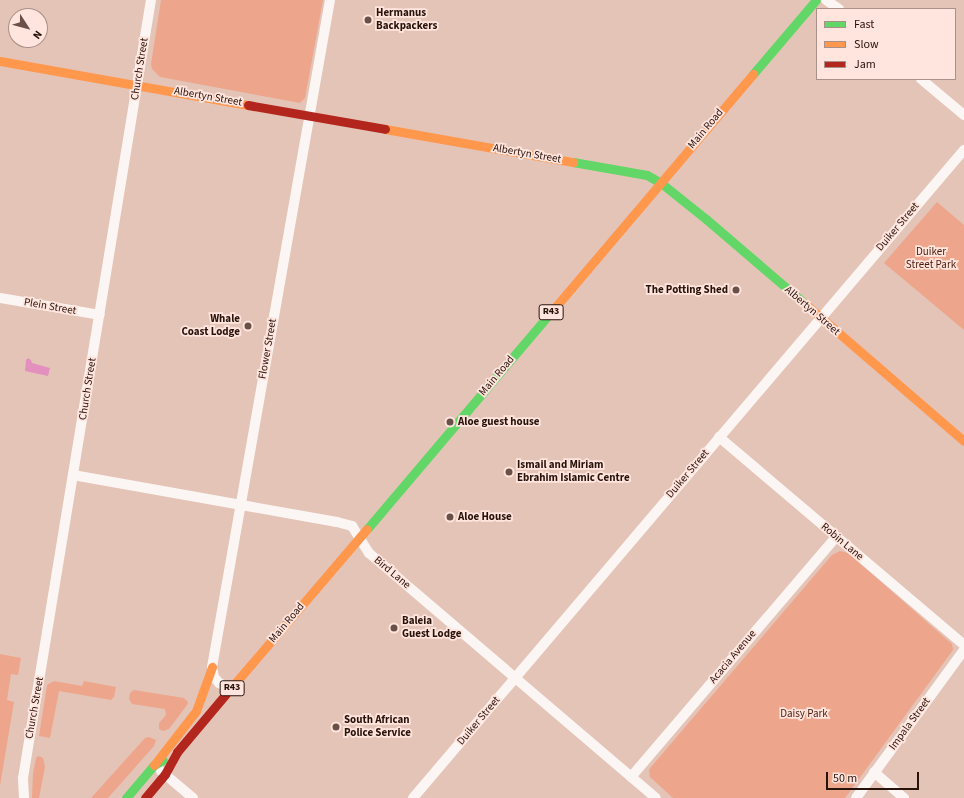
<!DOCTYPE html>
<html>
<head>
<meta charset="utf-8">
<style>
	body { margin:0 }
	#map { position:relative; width:964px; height:798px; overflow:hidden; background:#e5c4b8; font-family:"Source Sans 3",sans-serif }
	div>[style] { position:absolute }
	.green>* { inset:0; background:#eda58b }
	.water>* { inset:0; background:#e390bf }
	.street>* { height:10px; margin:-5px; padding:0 5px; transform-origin:5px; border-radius:5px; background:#fbf6f4 }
	.fast>* { height:9px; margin:-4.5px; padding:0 4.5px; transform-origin:4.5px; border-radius:4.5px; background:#63d668 }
	.slow>* { height:9px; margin:-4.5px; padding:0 4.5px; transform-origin:4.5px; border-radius:4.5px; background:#ff974d }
	.jam>* { height:9px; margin:-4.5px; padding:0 4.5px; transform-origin:4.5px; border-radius:4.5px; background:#b3261e }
	.dots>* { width:11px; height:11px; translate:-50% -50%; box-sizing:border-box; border:2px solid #ffe5dd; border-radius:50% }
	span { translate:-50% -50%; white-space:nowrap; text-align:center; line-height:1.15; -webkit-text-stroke:3.5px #ffe5dd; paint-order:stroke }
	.shield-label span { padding:1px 3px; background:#ffe5dd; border:1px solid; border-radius:3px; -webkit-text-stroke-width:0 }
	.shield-label { font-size:10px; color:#28130b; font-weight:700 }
	.poi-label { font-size:11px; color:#28130b; font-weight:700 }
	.left { translate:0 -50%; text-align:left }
	.right { translate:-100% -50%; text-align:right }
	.street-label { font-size:11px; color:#28130b }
	.park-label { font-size:11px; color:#4a1d0c }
	.legend { position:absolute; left:816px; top:8px; width:140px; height:72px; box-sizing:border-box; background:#ffe5dd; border:1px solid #a99189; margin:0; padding:5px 7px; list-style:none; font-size:12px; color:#28130b }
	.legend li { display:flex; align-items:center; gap:8px; height:20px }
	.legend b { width:20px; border:1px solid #a99189 }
	.north { position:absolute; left:8px; top:8px; width:40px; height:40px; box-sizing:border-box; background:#ffe5dd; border:1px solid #a99189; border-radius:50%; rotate:126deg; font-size:11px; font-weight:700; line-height:16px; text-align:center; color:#28130b }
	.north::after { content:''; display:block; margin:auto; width:14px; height:18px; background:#6a5148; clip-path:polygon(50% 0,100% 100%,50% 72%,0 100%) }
	.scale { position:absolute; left:826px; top:772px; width:93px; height:18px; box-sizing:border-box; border:2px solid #28130b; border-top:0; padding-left:5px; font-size:12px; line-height:14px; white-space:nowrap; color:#28130b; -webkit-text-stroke:3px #ffe5dd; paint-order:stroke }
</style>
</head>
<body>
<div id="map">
	<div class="green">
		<div style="clip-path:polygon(161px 0,323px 0,305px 98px,300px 103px,160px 77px,152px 69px,151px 64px)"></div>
		<div style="clip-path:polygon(937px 202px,964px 225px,964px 330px,884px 263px)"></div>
		<div style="clip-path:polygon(840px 551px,848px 553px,952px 644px,953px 650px,845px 798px,673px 798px,650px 777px,649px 770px,651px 767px,832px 555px)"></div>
		<div style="clip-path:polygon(0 654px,21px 658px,18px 675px,11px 674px,7px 700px,14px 702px,0 786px)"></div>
		<div style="clip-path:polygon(54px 681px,82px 686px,84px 681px,116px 687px,114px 697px,111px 700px,59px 691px,50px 738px,39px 736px,47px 685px)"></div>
		<div style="clip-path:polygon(134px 690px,184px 698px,188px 702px,187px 705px,169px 729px,163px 731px,159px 729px,159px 723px,166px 715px,165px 709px,132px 704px,129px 699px,130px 693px)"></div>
		<div style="clip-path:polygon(149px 737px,156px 740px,154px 746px,108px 798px,91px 798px,145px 738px)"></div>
		<div style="clip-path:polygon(38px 756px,43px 758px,45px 767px,39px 798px,32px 798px,33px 773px,36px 758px)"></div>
	</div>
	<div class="water">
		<div style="clip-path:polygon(28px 358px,31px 360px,32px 363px,50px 368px,48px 376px,25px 371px,26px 360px)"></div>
	</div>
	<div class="street">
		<div style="left:826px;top:0;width:16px;rotate:35deg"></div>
		<div style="left:921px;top:79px;width:56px;rotate:39.9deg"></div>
		<div style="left:0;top:298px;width:101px;rotate:9.6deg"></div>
		<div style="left:719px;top:437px;width:321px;rotate:40.3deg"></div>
		<div style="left:73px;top:475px;width:268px;rotate:10.1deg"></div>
		<div style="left:337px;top:522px;width:16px;rotate:15deg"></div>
		<div style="left:352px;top:526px;width:32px;rotate:58deg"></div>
		<div style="left:369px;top:553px;width:377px;rotate:40.5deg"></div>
		<div style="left:231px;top:689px;width:13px;rotate:-153deg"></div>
		<div style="left:219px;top:683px;width:8px;rotate:-130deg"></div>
		<div style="left:214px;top:677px;width:10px;rotate:-101deg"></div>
		<div style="left:212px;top:667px;width:677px;rotate:-79.97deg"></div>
		<div style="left:161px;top:771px;width:42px;rotate:40.2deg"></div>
		<div style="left:874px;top:772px;width:40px;rotate:41deg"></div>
		<div style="left:631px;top:777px;width:316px;rotate:-49.5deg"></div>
		<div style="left:24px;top:798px;width:20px;rotate:-93deg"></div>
		<div style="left:23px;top:778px;width:788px;rotate:-80.66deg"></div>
		<div style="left:413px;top:798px;width:851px;rotate:-49.63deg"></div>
		<div style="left:856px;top:798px;width:183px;rotate:-53.9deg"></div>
	</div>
	<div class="fast">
		<div style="left:753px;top:74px;width:97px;rotate:-49.6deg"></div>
		<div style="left:573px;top:162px;width:75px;rotate:10deg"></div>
		<div style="left:647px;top:175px;width:16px;rotate:30deg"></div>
		<div style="left:661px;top:183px;width:58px;rotate:38.7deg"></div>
		<div style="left:706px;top:219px;width:129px;rotate:40.6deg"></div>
		<div style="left:367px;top:529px;width:286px;rotate:-49.7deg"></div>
		<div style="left:126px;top:798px;width:43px;rotate:-49.7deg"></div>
		<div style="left:154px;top:765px;width:10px;rotate:-29deg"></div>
	</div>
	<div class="slow">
		<div style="left:0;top:61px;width:252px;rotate:10.1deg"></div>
		<div style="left:385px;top:129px;width:191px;rotate:10deg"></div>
		<div style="left:804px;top:303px;width:211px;rotate:40.8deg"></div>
		<div style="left:552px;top:311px;width:311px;rotate:-49.7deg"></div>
		<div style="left:225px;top:695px;width:218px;rotate:-49.5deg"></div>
		<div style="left:154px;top:765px;width:68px;rotate:-52.1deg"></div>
		<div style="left:196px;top:711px;width:47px;rotate:-70deg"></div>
	</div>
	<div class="jam">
		<div style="left:248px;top:105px;width:139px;rotate:9.9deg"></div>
		<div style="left:145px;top:798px;width:31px;rotate:-50deg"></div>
		<div style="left:165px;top:774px;width:25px;rotate:-61deg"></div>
		<div style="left:177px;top:752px;width:75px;rotate:-49.9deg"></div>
	</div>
	<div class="dots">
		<div style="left:368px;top:20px;background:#6a5148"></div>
		<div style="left:736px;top:290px;background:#6a5148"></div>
		<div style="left:248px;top:326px;background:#6a5148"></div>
		<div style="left:450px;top:422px;background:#6a5148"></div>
		<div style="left:509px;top:472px;background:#6a5148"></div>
		<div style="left:450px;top:517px;background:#6a5148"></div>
		<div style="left:394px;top:628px;background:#6a5148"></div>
		<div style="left:336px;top:727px;background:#6a5148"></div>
	</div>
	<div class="shield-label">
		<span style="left:551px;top:312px">R43</span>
		<span style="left:232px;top:688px">R43</span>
	</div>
	<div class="poi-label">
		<span class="left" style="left:376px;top:20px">Hermanus<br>Backpackers</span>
		<span class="right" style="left:728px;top:290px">The Potting Shed</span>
		<span class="right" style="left:240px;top:326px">Whale<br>Coast Lodge</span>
		<span class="left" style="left:458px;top:422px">Aloe guest house</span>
		<span class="left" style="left:517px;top:472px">Ismail and Miriam<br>Ebrahim Islamic Centre</span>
		<span class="left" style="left:458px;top:517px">Aloe House</span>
		<span class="left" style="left:402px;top:628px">Baleia<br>Guest Lodge</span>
		<span class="left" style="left:344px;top:727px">South African<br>Police Service</span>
	</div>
	<div class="street-label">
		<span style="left:140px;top:69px;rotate:-81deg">Church Street</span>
		<span style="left:208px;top:97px;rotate:10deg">Albertyn Street</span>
		<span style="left:706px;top:129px;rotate:-50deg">Main Road</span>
		<span style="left:527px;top:154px;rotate:10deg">Albertyn Street</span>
		<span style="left:898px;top:227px;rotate:-50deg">Duiker Street</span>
		<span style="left:50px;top:307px;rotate:10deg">Plein Street</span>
		<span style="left:812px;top:311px;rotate:41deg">Albertyn Street</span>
		<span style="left:268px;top:349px;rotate:-80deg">Flower Street</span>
		<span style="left:497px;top:376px;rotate:-50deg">Main Road</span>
		<span style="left:88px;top:389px;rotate:-81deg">Church Street</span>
		<span style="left:688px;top:474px;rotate:-50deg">Duiker Street</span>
		<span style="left:842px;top:542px;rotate:40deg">Robin Lane</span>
		<span style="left:392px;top:573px;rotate:40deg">Bird Lane</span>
		<span style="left:287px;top:623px;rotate:-50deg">Main Road</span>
		<span style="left:733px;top:657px;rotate:-50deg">Acacia Avenue</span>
		<span style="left:35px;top:708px;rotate:-80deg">Church Street</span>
		<span style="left:479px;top:721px;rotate:-50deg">Duiker Street</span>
		<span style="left:910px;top:724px;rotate:-54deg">Impala Street</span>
	</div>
	<div class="park-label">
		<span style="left:931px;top:259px">Duiker<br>Street Park</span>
		<span style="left:804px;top:714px">Daisy Park</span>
	</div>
	<ul class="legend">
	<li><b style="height:5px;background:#63d668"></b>Fast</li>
	<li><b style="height:5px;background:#ff974d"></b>Slow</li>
	<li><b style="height:5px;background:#b3261e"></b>Jam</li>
	</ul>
	<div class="north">N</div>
	<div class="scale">50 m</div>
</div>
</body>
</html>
